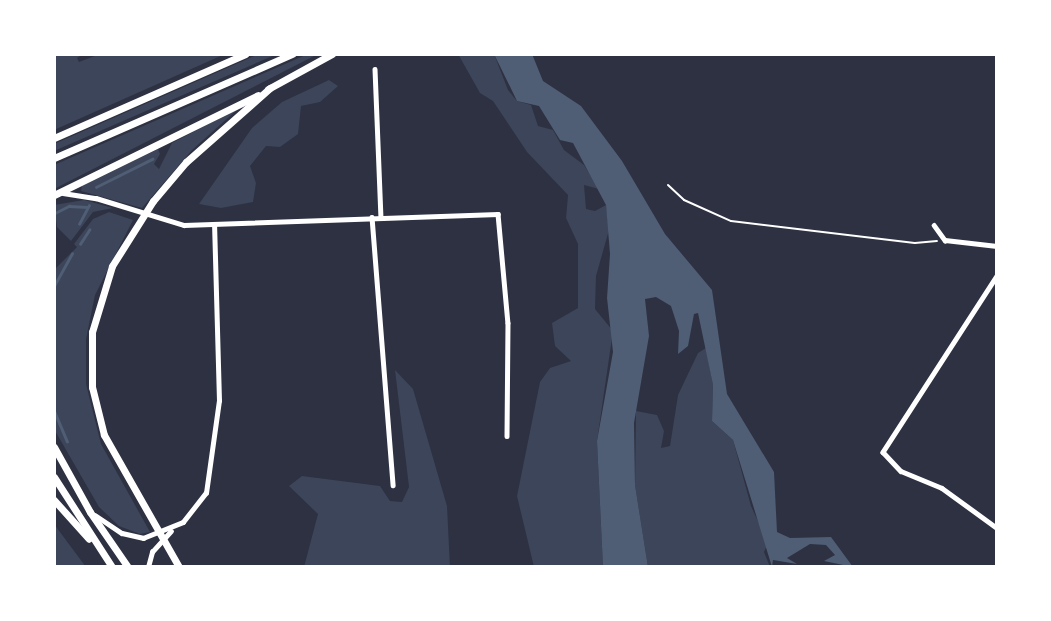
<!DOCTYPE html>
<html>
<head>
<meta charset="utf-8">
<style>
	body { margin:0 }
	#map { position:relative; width:1051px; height:621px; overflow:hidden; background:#2d3142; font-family:Georgia,serif }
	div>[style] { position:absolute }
	.green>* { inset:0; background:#3c4559 }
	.water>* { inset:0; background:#4f5d75 }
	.stream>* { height:2.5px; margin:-1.25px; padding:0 1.25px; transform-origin:1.25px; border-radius:1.25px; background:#4f5d75 }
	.path>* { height:2px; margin:-1px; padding:0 1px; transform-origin:1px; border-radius:1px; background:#fff }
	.minor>* { height:4.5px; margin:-2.25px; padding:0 2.25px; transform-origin:2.25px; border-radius:2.25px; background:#fff }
	.trunk>* { height:7px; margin:-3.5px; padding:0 3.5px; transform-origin:3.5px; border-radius:3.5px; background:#fff }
	span { translate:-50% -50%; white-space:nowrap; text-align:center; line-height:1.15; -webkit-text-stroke:7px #fff; paint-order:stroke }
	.frame { position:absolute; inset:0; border:56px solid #fff; pointer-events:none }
</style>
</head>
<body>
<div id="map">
	<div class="green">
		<div style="clip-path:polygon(54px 54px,83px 54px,77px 58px,79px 62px,100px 54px,225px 54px,54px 130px)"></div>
		<div style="clip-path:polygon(259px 54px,277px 54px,54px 151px,54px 144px)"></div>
		<div style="clip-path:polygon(308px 54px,318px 54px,54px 189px,54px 165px)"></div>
		<div style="clip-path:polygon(458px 54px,494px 54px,508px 90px,517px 101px,531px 105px,538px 126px,553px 130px,564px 150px,584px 165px,599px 189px,584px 185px,586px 209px,595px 211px,606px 205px,609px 230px,596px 276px,595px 309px,613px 331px,597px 441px,603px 567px,534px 567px,517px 496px,540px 382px,550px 368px,571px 361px,555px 346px,552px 323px,578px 308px,578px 244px,566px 218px,568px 195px,527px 152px,493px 101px,480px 93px)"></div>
		<div style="clip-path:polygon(329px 80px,338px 86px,320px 102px,301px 106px,298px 134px,280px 147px,266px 146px,250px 166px,256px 183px,253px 202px,221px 208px,199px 204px,252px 128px,282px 102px)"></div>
		<div style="clip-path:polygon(239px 108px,192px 150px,142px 208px,81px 191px,82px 186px,158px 149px,160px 154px,154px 164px,159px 169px,172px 143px)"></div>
		<div style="clip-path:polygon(84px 200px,113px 208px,93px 212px,71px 241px,57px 227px,54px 205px)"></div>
		<div style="clip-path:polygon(109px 212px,133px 220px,95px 295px,86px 339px,86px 384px,101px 444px,150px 532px,140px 534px,119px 526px,99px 507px,54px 429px,54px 270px,77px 247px,74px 244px,93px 219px)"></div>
		<div style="clip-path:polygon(706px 348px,713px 385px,712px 421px,733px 440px,751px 506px,768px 543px,764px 552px,770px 567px,648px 567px,635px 485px,636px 411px,657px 415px,664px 431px,661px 448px,670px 446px,678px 395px,698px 353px)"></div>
		<div style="clip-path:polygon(395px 370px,413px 389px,447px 506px,450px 567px,304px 567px,318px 514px,289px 486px,302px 476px,380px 486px,390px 501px,402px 502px,409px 487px)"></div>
		<div style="clip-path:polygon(54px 524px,86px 567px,56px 567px)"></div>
	</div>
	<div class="water">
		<div style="clip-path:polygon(494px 54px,532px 54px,543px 81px,581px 106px,622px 161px,665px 234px,712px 290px,727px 394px,774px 472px,777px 532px,790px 538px,831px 537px,853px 567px,824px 561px,835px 555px,826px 545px,810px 544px,787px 558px,797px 564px,773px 560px,772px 567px,733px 440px,712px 421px,713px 385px,698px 313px,694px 314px,688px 346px,678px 354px,679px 331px,671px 306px,656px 297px,645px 299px,649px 336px,634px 423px,635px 485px,648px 567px,603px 567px,597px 441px,613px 352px,607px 298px,610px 254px,606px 205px,573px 143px,560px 140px,539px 106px,517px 101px)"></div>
	</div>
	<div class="stream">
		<div style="left:96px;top:187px;width:63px;rotate:-26.6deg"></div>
		<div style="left:55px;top:213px;width:16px;rotate:-27deg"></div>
		<div style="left:69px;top:206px;width:18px;rotate:3deg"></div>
		<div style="left:79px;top:224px;width:21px;rotate:-62deg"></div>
		<div style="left:80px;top:244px;width:17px;rotate:-57deg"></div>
		<div style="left:54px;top:286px;width:37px;rotate:-61deg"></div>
		<div style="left:54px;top:410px;width:34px;rotate:67deg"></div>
	</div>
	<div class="path">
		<div style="left:668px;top:185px;width:22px;rotate:43deg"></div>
		<div style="left:684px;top:200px;width:51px;rotate:24.1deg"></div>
		<div style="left:731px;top:221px;width:185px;rotate:6.8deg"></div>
		<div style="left:915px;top:243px;width:22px;rotate:-5deg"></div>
	</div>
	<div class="minor">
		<div style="left:375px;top:69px;width:148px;rotate:87.7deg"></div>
		<div style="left:63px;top:193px;width:33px;rotate:9deg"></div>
		<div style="left:96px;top:198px;width:92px;rotate:17.1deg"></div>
		<div style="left:184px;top:225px;width:314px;rotate:-2deg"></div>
		<div style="left:498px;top:214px;width:109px;rotate:84.8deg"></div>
		<div style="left:508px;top:323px;width:113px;rotate:90.5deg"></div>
		<div style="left:372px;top:217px;width:269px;rotate:85.5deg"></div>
		<div style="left:934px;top:225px;width:19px;rotate:54deg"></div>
		<div style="left:945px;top:240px;width:52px;rotate:6.6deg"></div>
		<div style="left:997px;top:276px;width:210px;rotate:122.9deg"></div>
		<div style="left:883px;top:452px;width:26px;rotate:47deg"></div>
		<div style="left:901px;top:471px;width:44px;rotate:22.5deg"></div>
		<div style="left:942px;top:488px;width:68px;rotate:36deg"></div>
		<div style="left:95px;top:515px;width:32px;rotate:34deg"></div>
		<div style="left:122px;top:533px;width:22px;rotate:13deg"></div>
		<div style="left:143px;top:538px;width:43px;rotate:-21.8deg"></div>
		<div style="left:183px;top:522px;width:37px;rotate:-52deg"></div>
		<div style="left:206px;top:493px;width:93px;rotate:-82deg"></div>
		<div style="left:219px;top:401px;width:176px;rotate:-91.6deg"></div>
		<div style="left:148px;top:567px;width:16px;rotate:-75deg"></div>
		<div style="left:152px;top:552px;width:28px;rotate:-48deg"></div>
	</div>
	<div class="trunk">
		<div style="left:268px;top:89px;width:73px;rotate:-28.7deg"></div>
		<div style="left:54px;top:138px;width:209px;rotate:-23.7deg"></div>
		<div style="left:54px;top:158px;width:260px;rotate:-23.6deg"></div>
		<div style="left:54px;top:195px;width:227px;rotate:-26.1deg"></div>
		<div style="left:54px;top:447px;width:74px;rotate:61deg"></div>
		<div style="left:90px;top:512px;width:67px;rotate:55.4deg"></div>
		<div style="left:54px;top:477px;width:107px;rotate:57.2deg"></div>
		<div style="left:54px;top:500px;width:52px;rotate:48.1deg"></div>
		<div style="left:179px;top:567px;width:152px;rotate:-119.6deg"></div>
		<div style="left:104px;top:435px;width:49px;rotate:-104deg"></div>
		<div style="left:92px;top:387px;width:55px;rotate:-90deg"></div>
		<div style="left:92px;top:332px;width:69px;rotate:-73.1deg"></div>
		<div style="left:112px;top:266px;width:77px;rotate:-57.8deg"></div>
		<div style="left:153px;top:201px;width:51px;rotate:-49.8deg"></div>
		<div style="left:186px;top:162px;width:112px;rotate:-41.4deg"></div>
	</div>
	<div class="frame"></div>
</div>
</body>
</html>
